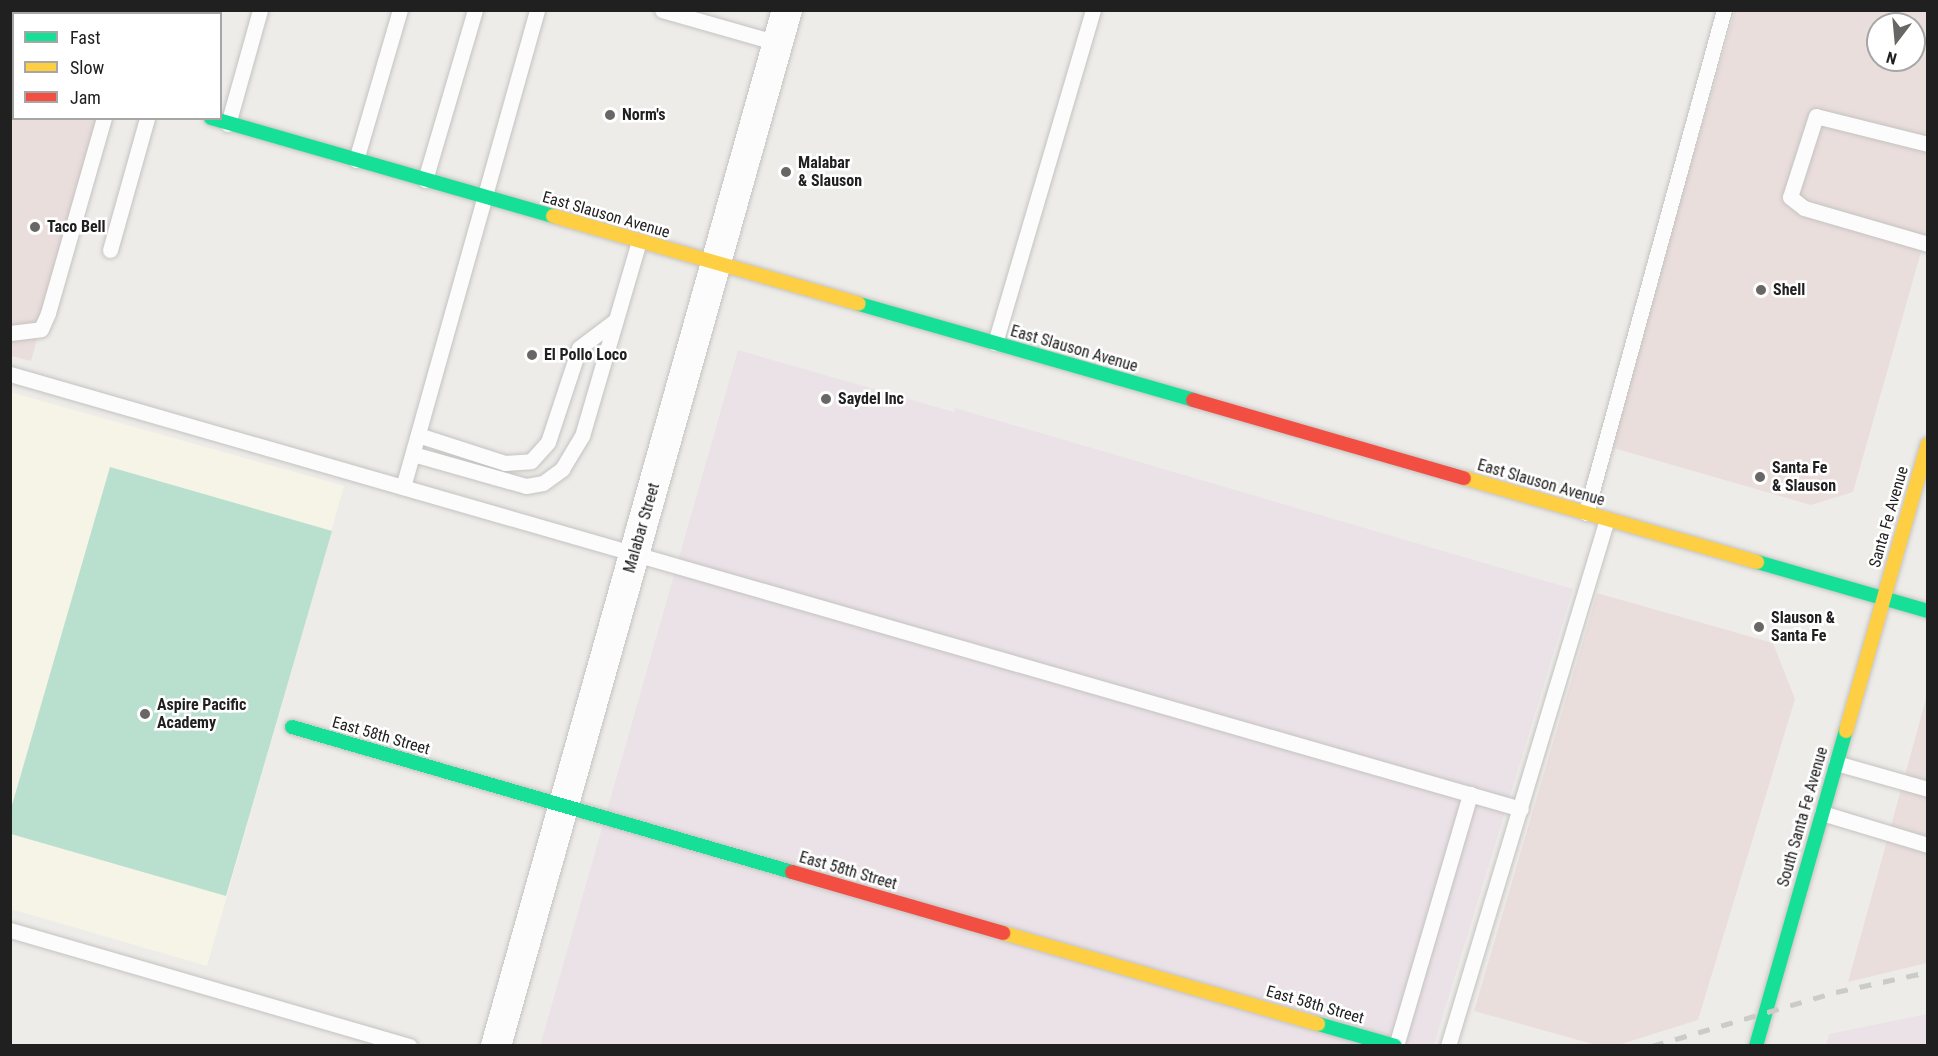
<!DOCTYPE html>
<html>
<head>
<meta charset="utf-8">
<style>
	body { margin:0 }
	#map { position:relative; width:1938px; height:1056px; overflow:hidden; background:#eeece9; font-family:"Roboto Condensed",sans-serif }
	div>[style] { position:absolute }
	.commercial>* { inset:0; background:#eadedc }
	.industrial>* { inset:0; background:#ebe2e7 }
	.education>* { inset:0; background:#f6f4e6 }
	.pitch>* { inset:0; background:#b9e0ce }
	.roads { filter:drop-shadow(0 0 2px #c4c3c1) drop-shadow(0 0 2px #c4c3c1) }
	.lane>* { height:15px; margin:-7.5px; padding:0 7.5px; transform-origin:7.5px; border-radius:7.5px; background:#fcfcfc }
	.street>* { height:30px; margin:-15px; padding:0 15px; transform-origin:15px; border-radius:15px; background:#fcfcfc }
	.fast>* { height:14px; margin:-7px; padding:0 7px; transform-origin:7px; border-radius:7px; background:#16e098 }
	.slow>* { height:14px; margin:-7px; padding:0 7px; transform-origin:7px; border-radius:7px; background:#ffcf43 }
	.jam>* { height:14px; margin:-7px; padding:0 7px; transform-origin:7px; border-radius:7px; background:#f24e42 }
	.rail>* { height:4.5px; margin-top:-2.25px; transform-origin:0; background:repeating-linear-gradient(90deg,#cbcbca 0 12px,transparent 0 24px) }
	.dots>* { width:16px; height:16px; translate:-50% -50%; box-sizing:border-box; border:3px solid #fff; border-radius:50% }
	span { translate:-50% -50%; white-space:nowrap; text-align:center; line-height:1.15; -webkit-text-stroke:5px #fff; paint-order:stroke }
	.poi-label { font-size:16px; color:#202020; font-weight:700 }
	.left { translate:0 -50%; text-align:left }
	.street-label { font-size:16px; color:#202020 }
	.frame { position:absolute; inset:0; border:12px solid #202020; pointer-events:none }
	.legend { position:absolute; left:12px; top:12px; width:210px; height:108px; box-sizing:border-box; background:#fff; border:2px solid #a6a6a6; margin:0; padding:8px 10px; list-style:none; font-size:18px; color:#202020 }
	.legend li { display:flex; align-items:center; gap:12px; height:30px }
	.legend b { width:30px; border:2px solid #a6a6a6 }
	.north { position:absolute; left:1866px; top:12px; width:60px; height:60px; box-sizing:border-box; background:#fff; border:2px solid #a6a6a6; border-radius:50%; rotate:196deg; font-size:16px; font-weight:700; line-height:24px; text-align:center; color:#202020 }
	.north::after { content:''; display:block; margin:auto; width:21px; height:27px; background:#686766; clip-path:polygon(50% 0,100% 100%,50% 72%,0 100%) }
</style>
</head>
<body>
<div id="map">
	<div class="commercial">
		<div style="clip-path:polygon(10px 11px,129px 11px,14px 14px,14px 118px,99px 119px,31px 361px,11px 356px)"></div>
		<div style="clip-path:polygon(evenodd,1735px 11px,1927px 11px,1927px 231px,1853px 492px,1811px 505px,1610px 447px,1735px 11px,1878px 24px,1914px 24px,1914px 60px,1878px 60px,1878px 24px)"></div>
		<div style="clip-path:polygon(1597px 593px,1773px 643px,1795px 699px,1698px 1020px,1615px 1046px,1596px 1045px,1474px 1011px)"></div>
		<div style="clip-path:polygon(1927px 695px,1927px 963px,1848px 982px)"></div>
	</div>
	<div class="industrial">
		<div style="clip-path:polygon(738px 350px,954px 412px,955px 408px,1573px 589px,1434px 1045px,540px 1046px)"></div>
		<div style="clip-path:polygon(1927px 1014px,1927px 1045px,1826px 1045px,1829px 1034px)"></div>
	</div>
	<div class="education">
		<div style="clip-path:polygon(10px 392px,344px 486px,207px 966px,11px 909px)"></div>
	</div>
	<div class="pitch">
		<div style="clip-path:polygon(110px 467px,332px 531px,226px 896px,11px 834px,10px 812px)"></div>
	</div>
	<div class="roads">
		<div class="lane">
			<div style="left:662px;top:10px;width:121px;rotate:15.9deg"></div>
			<div style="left:79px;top:14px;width:4px;rotate:-76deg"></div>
			<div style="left:228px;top:124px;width:118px;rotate:-74.3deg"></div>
			<div style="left:1928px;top:144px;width:115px;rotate:-166deg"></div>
			<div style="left:1816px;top:116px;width:85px;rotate:107.8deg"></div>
			<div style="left:1790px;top:197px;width:18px;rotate:38deg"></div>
			<div style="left:1804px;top:208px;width:129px;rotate:16.2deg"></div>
			<div style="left:356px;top:160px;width:156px;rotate:-73.7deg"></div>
			<div style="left:425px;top:180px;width:177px;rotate:-73.6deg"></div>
			<div style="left:110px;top:250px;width:137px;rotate:-74.3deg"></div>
			<div style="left:10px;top:333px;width:31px;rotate:-7deg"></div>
			<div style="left:41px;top:329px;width:17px;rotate:-66deg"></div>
			<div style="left:48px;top:313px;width:203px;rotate:-74deg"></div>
			<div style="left:995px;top:343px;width:347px;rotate:-73.6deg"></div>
			<div style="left:10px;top:374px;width:1572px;rotate:16.06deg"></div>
			<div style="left:418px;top:435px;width:91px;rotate:17.8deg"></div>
			<div style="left:505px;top:463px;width:26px;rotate:-4deg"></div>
			<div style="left:531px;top:461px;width:25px;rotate:-48deg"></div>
			<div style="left:548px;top:442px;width:99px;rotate:-71.7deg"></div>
			<div style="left:579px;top:348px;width:46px;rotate:-37.1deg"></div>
			<div style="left:413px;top:454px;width:117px;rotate:15.8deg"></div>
			<div style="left:526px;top:486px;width:17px;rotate:-10deg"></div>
			<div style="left:543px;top:483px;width:24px;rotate:-36deg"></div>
			<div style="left:562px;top:469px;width:39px;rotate:-59deg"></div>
			<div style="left:582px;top:436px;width:203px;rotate:-73.7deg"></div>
			<div style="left:403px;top:487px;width:495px;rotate:-74.3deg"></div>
			<div style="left:1586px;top:513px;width:522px;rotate:-74.66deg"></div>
			<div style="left:1836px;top:763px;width:96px;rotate:15.8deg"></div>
			<div style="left:1822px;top:813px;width:111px;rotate:16.8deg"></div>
			<div style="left:10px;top:930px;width:416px;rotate:16.2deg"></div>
			<div style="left:1396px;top:1046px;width:263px;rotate:-73.6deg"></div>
			<div style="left:1448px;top:1046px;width:550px;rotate:-73.21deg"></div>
		</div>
		<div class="street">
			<div style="left:496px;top:1046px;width:1076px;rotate:-74.31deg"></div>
		</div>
		<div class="fast">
			<div style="left:10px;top:61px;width:4px;rotate:14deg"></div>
			<div style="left:211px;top:118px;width:356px;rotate:16deg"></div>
			<div style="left:859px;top:304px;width:348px;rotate:16deg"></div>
			<div style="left:1757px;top:562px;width:178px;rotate:16deg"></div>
			<div style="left:292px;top:727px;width:521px;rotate:16.17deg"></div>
			<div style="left:1318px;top:1024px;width:80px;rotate:15.9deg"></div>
			<div style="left:1756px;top:1046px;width:328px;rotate:-74.1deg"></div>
		</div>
		<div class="slow">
			<div style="left:553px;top:216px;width:318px;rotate:16deg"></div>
			<div style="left:1464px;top:478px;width:305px;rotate:16deg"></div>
			<div style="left:1846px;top:731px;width:298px;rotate:-74.1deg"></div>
			<div style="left:1003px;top:933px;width:328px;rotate:16.1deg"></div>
		</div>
		<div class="jam">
			<div style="left:1193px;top:400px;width:282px;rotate:16.1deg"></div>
			<div style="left:792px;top:872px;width:220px;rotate:16.1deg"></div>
		</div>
	</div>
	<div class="rail">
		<div style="left:1652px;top:1046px;width:192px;rotate:-16.4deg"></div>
		<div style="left:1836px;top:992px;width:94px;rotate:-12.3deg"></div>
	</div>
	<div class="dots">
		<div style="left:610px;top:115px;background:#686766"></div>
		<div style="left:786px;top:172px;background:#686766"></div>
		<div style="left:35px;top:227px;background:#686766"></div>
		<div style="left:1761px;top:290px;background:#686766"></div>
		<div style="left:532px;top:355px;background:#686766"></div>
		<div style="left:826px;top:399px;background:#686766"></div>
		<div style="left:1760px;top:477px;background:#686766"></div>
		<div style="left:1759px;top:627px;background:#686766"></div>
		<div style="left:145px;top:714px;background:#686766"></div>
	</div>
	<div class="poi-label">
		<span class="left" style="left:622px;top:115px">Norm's</span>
		<span class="left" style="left:798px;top:172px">Malabar<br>&amp; Slauson</span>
		<span class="left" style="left:47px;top:227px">Taco Bell</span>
		<span class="left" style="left:1773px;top:290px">Shell</span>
		<span class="left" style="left:544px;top:355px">El Pollo Loco</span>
		<span class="left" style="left:838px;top:399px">Saydel Inc</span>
		<span class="left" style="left:1772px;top:477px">Santa Fe<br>&amp; Slauson</span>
		<span class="left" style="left:1771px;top:627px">Slauson &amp;<br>Santa Fe</span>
		<span class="left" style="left:157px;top:714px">Aspire Pacific<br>Academy</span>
	</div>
	<div class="street-label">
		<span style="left:606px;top:215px;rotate:16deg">East Slauson Avenue</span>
		<span style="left:1074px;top:349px;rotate:16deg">East Slauson Avenue</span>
		<span style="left:1541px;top:483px;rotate:16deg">East Slauson Avenue</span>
		<span style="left:1889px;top:517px;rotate:-74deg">Santa Fe Avenue</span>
		<span style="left:642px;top:528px;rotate:-74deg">Malabar Street</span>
		<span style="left:381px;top:736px;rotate:16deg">East 58th Street</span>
		<span style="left:1803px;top:817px;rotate:-74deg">South Santa Fe Avenue</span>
		<span style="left:848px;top:871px;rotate:16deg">East 58th Street</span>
		<span style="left:1315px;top:1005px;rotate:16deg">East 58th Street</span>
	</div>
	<div class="frame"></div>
	<ul class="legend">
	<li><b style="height:8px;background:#16e098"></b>Fast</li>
	<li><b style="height:8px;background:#ffcf43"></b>Slow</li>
	<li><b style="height:8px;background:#f24e42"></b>Jam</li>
	</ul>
	<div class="north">N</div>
</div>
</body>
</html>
